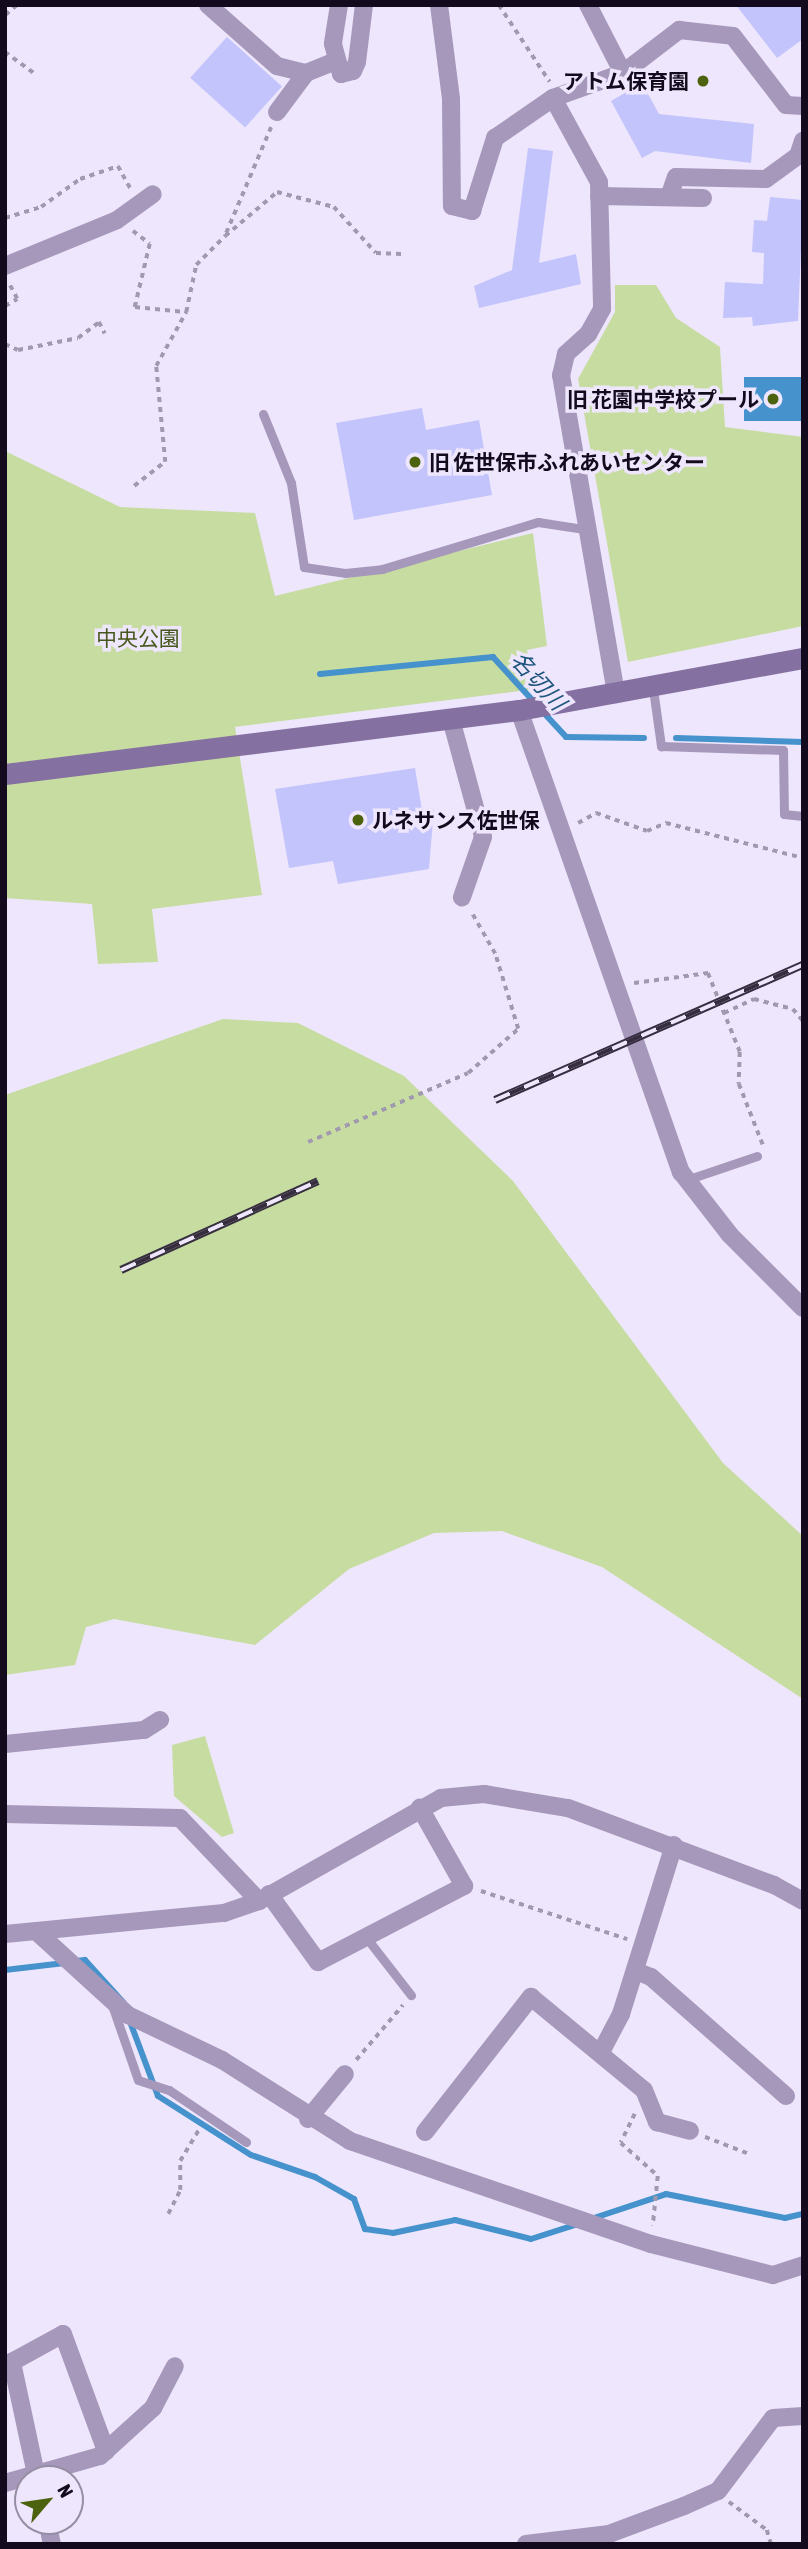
<!DOCTYPE html>
<html>
<head>
<meta charset="utf-8">
<style>
	body { margin:0 }
	#map { position:relative; width:808px; height:2549px; overflow:hidden; background:#eee6fc; font-family:"Asap Condensed","Noto Sans JP",sans-serif }
	div>[style] { position:absolute }
	.green>* { inset:0; background:#c7dca1 }
	.water>* { inset:0; background:#4592cc; transform-origin:0 0 }
	.stream>* { height:6px; margin:-3px; padding:0 3px; transform-origin:3px; border-radius:3px; background:#4592cc }
	.building>* { inset:0; background:#c3c4fb; transform-origin:0 0 }
	.path>* { height:3.5px; margin-top:-1.75px; transform-origin:0; background:repeating-linear-gradient(90deg,#a199ae 0 5px,transparent 0 10px) }
	.lane>* { height:9px; margin:-4.5px; padding:0 4.5px; transform-origin:4.5px; border-radius:4.5px; background:#a698bb }
	.street>* { height:18px; margin:-9px; padding:0 9px; transform-origin:9px; border-radius:9px; background:#a698bb }
	.secondary>* { height:21px; margin:-10.5px; padding:0 10.5px; transform-origin:10.5px; border-radius:10.5px; background:#8570a2 }
	.rail>* { height:8px; margin-top:-4px; transform-origin:0; background:repeating-linear-gradient(90deg,#eee6fc 0 16px,#362e40 0 32px); box-sizing:border-box; border-block:2px solid #362e40 }
	.dots>* { width:19px; height:19px; translate:-50% -50%; box-sizing:border-box; border:4px solid #eee6fc; border-radius:50% }
	span { translate:-50% -50%; white-space:nowrap; text-align:center; line-height:1.15; -webkit-text-stroke:7px #eee6fc; paint-order:stroke }
	.poi-label { font-size:21px; color:#130b1d; font-weight:700 }
	.right { translate:-100% -50%; text-align:right }
	.left { translate:0 -50%; text-align:left }
	.park-label { font-size:21px; color:#47581c }
	.water-label { font-size:23px; color:#1e557d; font-style:italic }
	.frame { position:absolute; inset:0; border:7px solid #130b1d; pointer-events:none }
	.north { position:absolute; left:14px; top:2465px; width:70px; height:70px; box-sizing:border-box; background:#eee6fc; border:2px solid #968ea3; border-radius:50%; rotate:61deg; font-size:19px; font-weight:700; line-height:28px; text-align:center; color:#130b1d }
	.north::after { content:''; display:block; margin:auto; width:24px; height:32px; background:#4d620e; clip-path:polygon(50% 0,100% 100%,50% 72%,0 100%) }
</style>
</head>
<body>
<div id="map">
	<div class="green">
		<div style="clip-path:polygon(615px 285px,656px 285px,676px 318px,720px 347px,725px 427px,803px 437px,803px 626px,628px 662px,578px 379px,615px 312px)"></div>
		<div style="clip-path:polygon(5px 451px,120px 507px,255px 513px,275px 596px,533px 533px,547px 646px,527px 650px,535px 689px,235px 727px,262px 895px,152px 909px,158px 962px,98px 964px,92px 904px,5px 898px)"></div>
		<div style="clip-path:polygon(223px 1019px,298px 1023px,404px 1076px,513px 1181px,723px 1463px,803px 1536px,803px 1699px,602px 1567px,502px 1531px,434px 1533px,349px 1569px,255px 1645px,114px 1619px,86px 1627px,75px 1665px,5px 1675px,5px 1095px)"></div>
		<div style="clip-path:polygon(205px 1736px,234px 1833px,222px 1837px,174px 1796px,172px 1745px)"></div>
	</div>
	<div class="water">
		<div style="left:744px;top:377px;width:59px;height:44px"></div>
	</div>
	<div class="stream">
		<div style="left:320px;top:674px;width:174px;rotate:-5.6deg"></div>
		<div style="left:493px;top:657px;width:62px;rotate:47.6deg"></div>
		<div style="left:542px;top:711px;width:35px;rotate:47deg"></div>
		<div style="left:566px;top:737px;width:78px;rotate:0.7deg"></div>
		<div style="left:676px;top:738px;width:127px;rotate:1.8deg"></div>
		<div style="left:76px;top:1961px;width:9px;rotate:-6deg"></div>
		<div style="left:85px;top:1960px;width:57px;rotate:47.9deg"></div>
		<div style="left:5px;top:1970px;width:60px;rotate:-6.7deg"></div>
		<div style="left:129px;top:2019px;width:82px;rotate:69.4deg"></div>
		<div style="left:158px;top:2096px;width:110px;rotate:32.4deg"></div>
		<div style="left:251px;top:2155px;width:68px;rotate:19deg"></div>
		<div style="left:315px;top:2177px;width:45px;rotate:29.4deg"></div>
		<div style="left:354px;top:2199px;width:32px;rotate:70deg"></div>
		<div style="left:365px;top:2229px;width:28px;rotate:8deg"></div>
		<div style="left:393px;top:2233px;width:63px;rotate:-11.8deg"></div>
		<div style="left:455px;top:2220px;width:78px;rotate:14deg"></div>
		<div style="left:531px;top:2239px;width:52px;rotate:-17.7deg"></div>
		<div style="left:591px;top:2219px;width:79px;rotate:-18.4deg"></div>
		<div style="left:666px;top:2194px;width:121px;rotate:11.4deg"></div>
		<div style="left:785px;top:2218px;width:18px;rotate:-13deg"></div>
	</div>
	<div class="building">
		<div style="clip-path:polygon(736px 5px,803px 5px,803px 39px,777px 58px)"></div>
		<div style="left:227px;top:37px;width:74px;height:55px;rotate:42deg"></div>
		<div style="clip-path:polygon(642px 83px,659px 114px,754px 124px,751px 163px,655px 151px,642px 158px,611px 101px)"></div>
		<div style="clip-path:polygon(528px 148px,553px 151px,539px 263px,576px 254px,581px 284px,479px 308px,474px 286px,512px 270px)"></div>
		<div style="clip-path:polygon(770px 197px,803px 200px,798px 321px,753px 326px,752px 317px,723px 318px,725px 282px,763px 284px,764px 253px,752px 252px,754px 220px,767px 221px)"></div>
		<div style="clip-path:polygon(422px 408px,426px 430px,479px 420px,492px 495px,354px 520px,336px 423px)"></div>
		<div style="clip-path:polygon(415px 768px,422px 810px,434px 808px,429px 869px,338px 884px,333px 861px,289px 868px,275px 789px)"></div>
	</div>
	<div class="path">
		<div style="left:499px;top:5px;width:92px;rotate:56.5deg"></div>
		<div style="left:5px;top:15px;width:16px;rotate:-40deg"></div>
		<div style="left:5px;top:52px;width:36px;rotate:36deg"></div>
		<div style="left:5px;top:218px;width:38px;rotate:-17deg"></div>
		<div style="left:41px;top:207px;width:48px;rotate:-35.7deg"></div>
		<div style="left:80px;top:179px;width:40px;rotate:-18.9deg"></div>
		<div style="left:118px;top:166px;width:26px;rotate:61deg"></div>
		<div style="left:133px;top:231px;width:21px;rotate:37deg"></div>
		<div style="left:150px;top:244px;width:65px;rotate:103.4deg"></div>
		<div style="left:135px;top:307px;width:50px;rotate:5.7deg"></div>
		<div style="left:226px;top:233px;width:115px;rotate:-67deg"></div>
		<div style="left:5px;top:306px;width:14px;rotate:-30deg"></div>
		<div style="left:17px;top:299px;width:19px;rotate:-118deg"></div>
		<div style="left:5px;top:344px;width:14px;rotate:25deg"></div>
		<div style="left:18px;top:350px;width:61px;rotate:-11.3deg"></div>
		<div style="left:78px;top:338px;width:26px;rotate:-37deg"></div>
		<div style="left:99px;top:322px;width:13px;rotate:63deg"></div>
		<div style="left:134px;top:486px;width:39px;rotate:-38deg"></div>
		<div style="left:165px;top:462px;width:96px;rotate:-95.4deg"></div>
		<div style="left:156px;top:366px;width:62px;rotate:-60.9deg"></div>
		<div style="left:186px;top:312px;width:48px;rotate:-78deg"></div>
		<div style="left:196px;top:265px;width:41px;rotate:-45deg"></div>
		<div style="left:225px;top:236px;width:68px;rotate:-40.2deg"></div>
		<div style="left:277px;top:192px;width:59px;rotate:14.7deg"></div>
		<div style="left:334px;top:207px;width:62px;rotate:47.6deg"></div>
		<div style="left:376px;top:253px;width:26px;rotate:2deg"></div>
		<div style="left:578px;top:823px;width:21px;rotate:-29deg"></div>
		<div style="left:596px;top:813px;width:54px;rotate:19.4deg"></div>
		<div style="left:647px;top:831px;width:21px;rotate:-23deg"></div>
		<div style="left:666px;top:823px;width:141px;rotate:14.3deg"></div>
		<div style="left:634px;top:983px;width:75px;rotate:-7.7deg"></div>
		<div style="left:708px;top:973px;width:85px;rotate:67.9deg"></div>
		<div style="left:740px;top:1052px;width:32px;rotate:92deg"></div>
		<div style="left:739px;top:1084px;width:66px;rotate:68.5deg"></div>
		<div style="left:724px;top:1013px;width:33px;rotate:-25deg"></div>
		<div style="left:754px;top:999px;width:40px;rotate:14.4deg"></div>
		<div style="left:793px;top:1009px;width:16px;rotate:50deg"></div>
		<div style="left:308px;top:1142px;width:174px;rotate:-23.3deg"></div>
		<div style="left:468px;top:1073px;width:67px;rotate:-41.3deg"></div>
		<div style="left:518px;top:1029px;width:78px;rotate:-107deg"></div>
		<div style="left:495px;top:954px;width:48px;rotate:-119.7deg"></div>
		<div style="left:481px;top:1891px;width:154px;rotate:18.2deg"></div>
		<div style="left:356px;top:2060px;width:72px;rotate:-49.5deg"></div>
		<div style="left:635px;top:2114px;width:32px;rotate:116deg"></div>
		<div style="left:621px;top:2143px;width:50px;rotate:41.7deg"></div>
		<div style="left:658px;top:2176px;width:50px;rotate:95.7deg"></div>
		<div style="left:705px;top:2137px;width:45px;rotate:20.9deg"></div>
		<div style="left:168px;top:2214px;width:27px;rotate:-63deg"></div>
		<div style="left:180px;top:2190px;width:29px;rotate:-90deg"></div>
		<div style="left:180px;top:2161px;width:39px;rotate:-59deg"></div>
		<div style="left:729px;top:2502px;width:47px;rotate:36.4deg"></div>
		<div style="left:767px;top:2530px;width:15px;rotate:74deg"></div>
	</div>
	<div class="lane">
		<div style="left:263px;top:414px;width:74px;rotate:67.9deg"></div>
		<div style="left:291px;top:483px;width:85px;rotate:81.2deg"></div>
		<div style="left:304px;top:567px;width:41px;rotate:8.3deg"></div>
		<div style="left:345px;top:573px;width:37px;rotate:-6deg"></div>
		<div style="left:382px;top:569px;width:163px;rotate:-16.8deg"></div>
		<div style="left:538px;top:522px;width:47px;rotate:8.7deg"></div>
		<div style="left:653px;top:689px;width:58px;rotate:82deg"></div>
		<div style="left:661px;top:746px;width:122px;rotate:1.9deg"></div>
		<div style="left:783px;top:750px;width:64px;rotate:89.1deg"></div>
		<div style="left:784px;top:814px;width:19px;rotate:6deg"></div>
		<div style="left:686px;top:1180px;width:75px;rotate:-18.7deg"></div>
		<div style="left:365px;top:1936px;width:75px;rotate:52.1deg"></div>
		<div style="left:112px;top:2005px;width:79px;rotate:70.9deg"></div>
		<div style="left:138px;top:2080px;width:33px;rotate:18deg"></div>
		<div style="left:169px;top:2090px;width:93px;rotate:34deg"></div>
	</div>
	<div class="street">
		<div style="left:208px;top:5px;width:92px;rotate:41.5deg"></div>
		<div style="left:277px;top:66px;width:30px;rotate:14deg"></div>
		<div style="left:306px;top:73px;width:31px;rotate:-22deg"></div>
		<div style="left:339px;top:5px;width:39px;rotate:99deg"></div>
		<div style="left:333px;top:44px;width:31px;rotate:75deg"></div>
		<div style="left:341px;top:74px;width:12px;rotate:-14deg"></div>
		<div style="left:353px;top:71px;width:10px;rotate:-66deg"></div>
		<div style="left:357px;top:62px;width:57px;rotate:-83deg"></div>
		<div style="left:439px;top:5px;width:95px;rotate:82.7deg"></div>
		<div style="left:451px;top:99px;width:107px;rotate:89.5deg"></div>
		<div style="left:452px;top:206px;width:21px;rotate:14deg"></div>
		<div style="left:472px;top:211px;width:77px;rotate:-72.5deg"></div>
		<div style="left:495px;top:138px;width:70px;rotate:-34.6deg"></div>
		<div style="left:553px;top:98px;width:96px;rotate:61.3deg"></div>
		<div style="left:599px;top:182px;width:127px;rotate:88.6deg"></div>
		<div style="left:602px;top:309px;width:29px;rotate:119deg"></div>
		<div style="left:588px;top:334px;width:30px;rotate:138deg"></div>
		<div style="left:566px;top:354px;width:22px;rotate:103deg"></div>
		<div style="left:561px;top:375px;width:324px;rotate:80.2deg"></div>
		<div style="left:588px;top:5px;width:76px;rotate:62.8deg"></div>
		<div style="left:553px;top:98px;width:74px;rotate:-19.7deg"></div>
		<div style="left:623px;top:73px;width:71px;rotate:-37.5deg"></div>
		<div style="left:679px;top:30px;width:54px;rotate:6.3deg"></div>
		<div style="left:733px;top:36px;width:87px;rotate:52.5deg"></div>
		<div style="left:786px;top:105px;width:17px;rotate:3deg"></div>
		<div style="left:277px;top:112px;width:49px;rotate:-53.4deg"></div>
		<div style="left:599px;top:196px;width:104px;rotate:1.1deg"></div>
		<div style="left:669px;top:197px;width:21px;rotate:-71deg"></div>
		<div style="left:676px;top:177px;width:90px;rotate:1.3deg"></div>
		<div style="left:766px;top:179px;width:39px;rotate:-36deg"></div>
		<div style="left:798px;top:156px;width:16px;rotate:-72deg"></div>
		<div style="left:5px;top:266px;width:121px;rotate:-22.3deg"></div>
		<div style="left:117px;top:220px;width:44px;rotate:-35.8deg"></div>
		<div style="left:519px;top:710px;width:490px;rotate:70.7deg"></div>
		<div style="left:681px;top:1172px;width:80px;rotate:52.1deg"></div>
		<div style="left:730px;top:1235px;width:103px;rotate:45deg"></div>
		<div style="left:451px;top:719px;width:122px;rotate:74.8deg"></div>
		<div style="left:483px;top:837px;width:64px;rotate:109.3deg"></div>
		<div style="left:5px;top:1744px;width:140px;rotate:-5.8deg"></div>
		<div style="left:144px;top:1730px;width:19px;rotate:-32deg"></div>
		<div style="left:5px;top:1814px;width:175px;rotate:1.3deg"></div>
		<div style="left:180px;top:1818px;width:115px;rotate:46.4deg"></div>
		<div style="left:269px;top:1894px;width:84px;rotate:54.2deg"></div>
		<div style="left:318px;top:1962px;width:165px;rotate:-27.5deg"></div>
		<div style="left:464px;top:1886px;width:90px;rotate:-119.4deg"></div>
		<div style="left:37px;top:1932px;width:123px;rotate:42.4deg"></div>
		<div style="left:128px;top:2015px;width:104px;rotate:25.6deg"></div>
		<div style="left:222px;top:2060px;width:151px;rotate:32.3deg"></div>
		<div style="left:350px;top:2141px;width:318px;rotate:18.9deg"></div>
		<div style="left:651px;top:2244px;width:126px;rotate:14.3deg"></div>
		<div style="left:773px;top:2275px;width:32px;rotate:-18deg"></div>
		<div style="left:5px;top:1934px;width:220px;rotate:-5.5deg"></div>
		<div style="left:224px;top:1913px;width:37px;rotate:-19deg"></div>
		<div style="left:259px;top:1901px;width:209px;rotate:-29.5deg"></div>
		<div style="left:441px;top:1798px;width:43px;rotate:-5.3deg"></div>
		<div style="left:484px;top:1794px;width:85px;rotate:9.5deg"></div>
		<div style="left:568px;top:1808px;width:220px;rotate:20.5deg"></div>
		<div style="left:774px;top:1885px;width:33px;rotate:29deg"></div>
		<div style="left:636px;top:1971px;width:16px;rotate:22deg"></div>
		<div style="left:651px;top:1977px;width:180px;rotate:41.4deg"></div>
		<div style="left:601px;top:2052px;width:43px;rotate:-62.2deg"></div>
		<div style="left:621px;top:2014px;width:177px;rotate:-72.6deg"></div>
		<div style="left:308px;top:2119px;width:58px;rotate:-50.6deg"></div>
		<div style="left:425px;top:2132px;width:172px;rotate:-51.9deg"></div>
		<div style="left:531px;top:1997px;width:146px;rotate:39.5deg"></div>
		<div style="left:644px;top:2090px;width:35px;rotate:68deg"></div>
		<div style="left:657px;top:2122px;width:34px;rotate:15deg"></div>
		<div style="left:37px;top:2479px;width:120px;rotate:-102.1deg"></div>
		<div style="left:12px;top:2362px;width:58px;rotate:-28.8deg"></div>
		<div style="left:63px;top:2334px;width:125px;rotate:69.8deg"></div>
		<div style="left:5px;top:2483px;width:99px;rotate:-15.9deg"></div>
		<div style="left:100px;top:2456px;width:72px;rotate:-42.2deg"></div>
		<div style="left:153px;top:2408px;width:47px;rotate:-62.4deg"></div>
		<div style="left:47px;top:2521px;width:24px;rotate:78deg"></div>
		<div style="left:526px;top:2544px;width:84px;rotate:-6.9deg"></div>
		<div style="left:609px;top:2534px;width:80px;rotate:-20.5deg"></div>
		<div style="left:684px;top:2506px;width:37px;rotate:-24deg"></div>
		<div style="left:718px;top:2491px;width:91px;rotate:-53deg"></div>
		<div style="left:773px;top:2418px;width:30px;rotate:-4deg"></div>
	</div>
	<div class="secondary">
		<div style="left:5px;top:774px;width:518px;rotate:-7.1deg"></div>
		<div style="left:519px;top:710px;width:289px;rotate:-10.4deg"></div>
	</div>
	<div class="rail">
		<div style="left:495px;top:1100px;width:336px;rotate:-23.7deg"></div>
		<div style="left:121px;top:1270px;width:216px;rotate:-24.3deg"></div>
	</div>
	<div class="dots">
		<div style="left:703px;top:81px;background:#4d620e"></div>
		<div style="left:773px;top:399px;background:#4d620e"></div>
		<div style="left:415px;top:462px;background:#4d620e"></div>
		<div style="left:358px;top:820px;background:#4d620e"></div>
	</div>
	<div class="poi-label">
		<span class="right" style="left:689px;top:81px">アトム保育園</span>
		<span class="right" style="left:759px;top:399px">旧 花園中学校プール</span>
		<span class="left" style="left:429px;top:462px">旧 佐世保市ふれあいセンター</span>
		<span class="left" style="left:372px;top:820px">ルネサンス佐世保</span>
	</div>
	<div class="park-label">
		<span style="left:138px;top:638px">中央公園</span>
	</div>
	<div class="water-label">
		<span style="left:538px;top:681px;rotate:48deg">名切川</span>
	</div>
	<div class="frame"></div>
	<div class="north">N</div>
</div>
</body>
</html>
